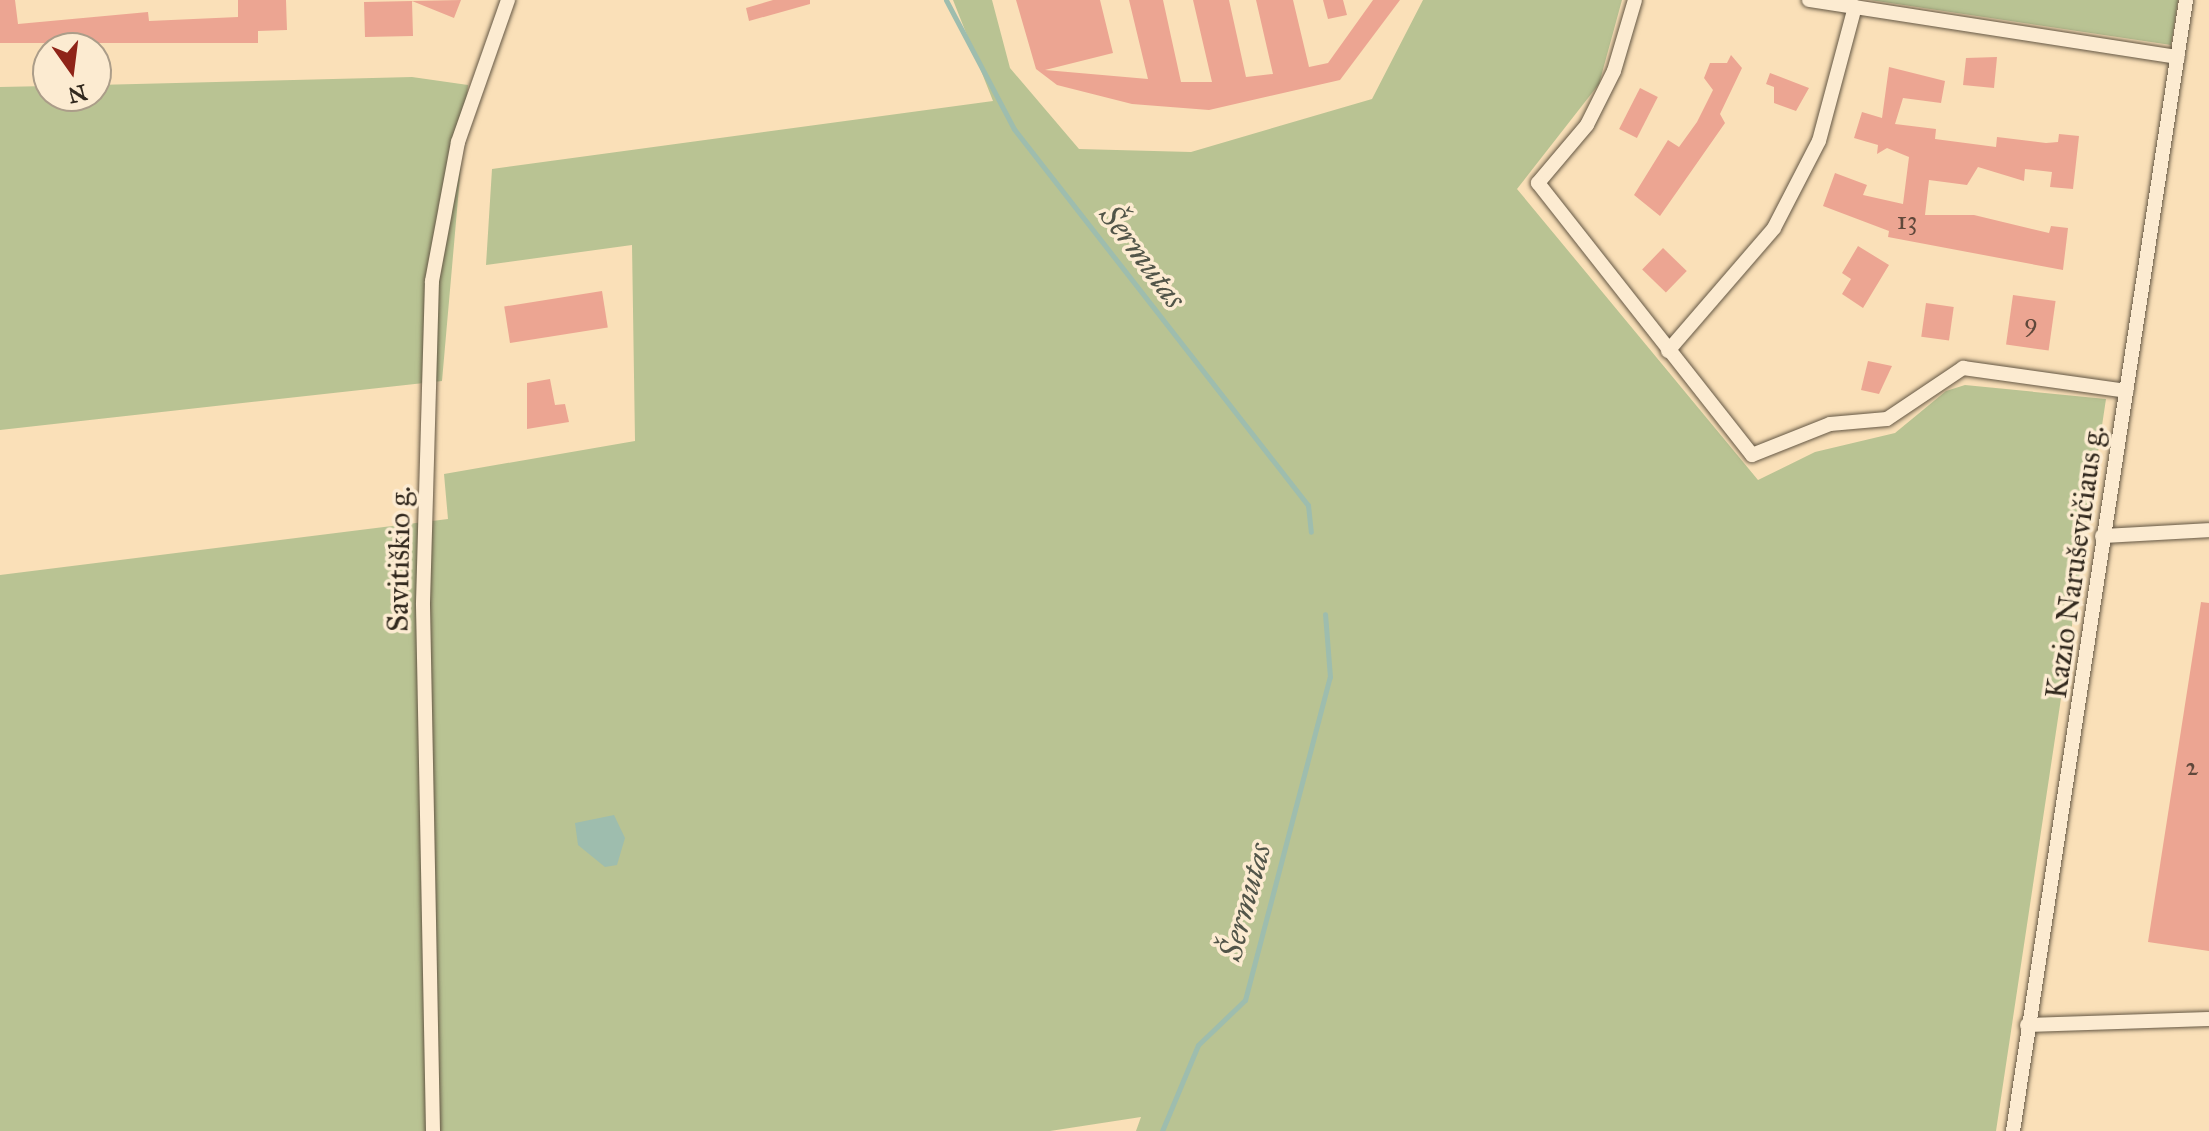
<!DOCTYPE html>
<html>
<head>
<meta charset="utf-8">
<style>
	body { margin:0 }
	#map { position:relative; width:2209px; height:1131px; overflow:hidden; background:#fae0b8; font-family:"IM FELL Great Primer",serif }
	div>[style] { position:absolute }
	.green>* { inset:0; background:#b9c393 }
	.water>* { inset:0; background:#9ebdae }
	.stream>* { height:5px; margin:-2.5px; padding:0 2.5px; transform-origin:2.5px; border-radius:2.5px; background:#9ebdae }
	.building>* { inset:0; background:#eca592; transform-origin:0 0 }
	.roads { filter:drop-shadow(0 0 2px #645744) drop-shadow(0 0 2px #645744) }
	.minor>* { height:14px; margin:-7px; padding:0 7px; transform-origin:7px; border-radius:7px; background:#fcebd1 }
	span { translate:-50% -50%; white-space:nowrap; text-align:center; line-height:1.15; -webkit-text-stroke:7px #fcebd1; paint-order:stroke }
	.number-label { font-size:26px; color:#60483b }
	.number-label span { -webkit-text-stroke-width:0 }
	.street-label { font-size:30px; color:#32291e }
	.water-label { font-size:32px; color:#525549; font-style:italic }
	.north { position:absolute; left:32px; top:32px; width:80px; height:80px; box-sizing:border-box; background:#fcebd1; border:2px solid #ab9d89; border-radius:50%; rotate:166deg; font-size:22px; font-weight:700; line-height:32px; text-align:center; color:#32291e }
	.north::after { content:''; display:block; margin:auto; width:28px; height:36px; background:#8f2418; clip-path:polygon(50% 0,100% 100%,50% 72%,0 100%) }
</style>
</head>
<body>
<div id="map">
	<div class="green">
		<div style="clip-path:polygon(953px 0,992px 0,1010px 68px,1079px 149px,1191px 152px,1372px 99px,1423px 0,1622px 0,1599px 84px,1517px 189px,1758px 480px,1815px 452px,1895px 433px,1946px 391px,1965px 385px,2106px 399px,1996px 1131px,1136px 1131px,1141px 1117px,1050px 1131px,0 1131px,0 575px,448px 519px,444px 474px,635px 441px,632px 245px,486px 265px,492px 169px,993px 101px)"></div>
		<div style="clip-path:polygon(1870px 0,2178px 0,2171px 45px)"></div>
		<div style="clip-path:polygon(412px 77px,468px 85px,442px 381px,0 430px,0 87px,48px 86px,48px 96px,96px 96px,96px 85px)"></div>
	</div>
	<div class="water">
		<div style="clip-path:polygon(614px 815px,625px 838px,617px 865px,605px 867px,578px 845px,575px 823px)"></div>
	</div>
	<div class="stream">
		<div style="left:946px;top:0;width:146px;rotate:62.2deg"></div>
		<div style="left:1014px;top:129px;width:477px;rotate:52deg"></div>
		<div style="left:1308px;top:505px;width:27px;rotate:84deg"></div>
		<div style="left:1162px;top:1131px;width:93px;rotate:-67.3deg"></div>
		<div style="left:1198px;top:1045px;width:65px;rotate:-43.8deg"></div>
		<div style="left:1245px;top:1000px;width:334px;rotate:-75.3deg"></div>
		<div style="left:1330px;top:677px;width:63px;rotate:-94.5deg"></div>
	</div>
	<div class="building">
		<div style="clip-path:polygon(0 0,15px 0,18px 24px,148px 12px,149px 21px,238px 17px,238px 0,286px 0,287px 30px,258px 31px,258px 43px,0 43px)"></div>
		<div style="clip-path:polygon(461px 0,454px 18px,412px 1px,413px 36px,365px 37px,364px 2px)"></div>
		<div style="clip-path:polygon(773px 0,810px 0,810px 4px,749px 21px,746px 8px)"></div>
		<div style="clip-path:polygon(1016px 0,1100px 0,1113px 53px,1045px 70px,1148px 79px,1129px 0,1163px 0,1181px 82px,1212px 82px,1193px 0,1229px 0,1246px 77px,1273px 74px,1256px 0,1293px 0,1309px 67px,1328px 63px,1373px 0,1400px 0,1340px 80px,1209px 110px,1132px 104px,1057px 85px,1036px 69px)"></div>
		<div style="clip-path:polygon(1323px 0,1343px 0,1347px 15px,1328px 19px)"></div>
		<div style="clip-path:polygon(1731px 55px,1742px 68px,1720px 114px,1725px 123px,1660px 216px,1634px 195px,1668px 140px,1679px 147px,1697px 122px,1713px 90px,1704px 78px,1710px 63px,1727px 63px)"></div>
		<div style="clip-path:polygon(1997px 57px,1994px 88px,1963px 85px,1966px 58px)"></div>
		<div style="clip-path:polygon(1889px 67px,1945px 81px,1941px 103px,1903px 98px,1895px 124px,1936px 129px,1935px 139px,1996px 147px,1997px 137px,2046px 143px,2058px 142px,2059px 134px,2079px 136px,2073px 189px,2050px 187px,2052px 172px,2025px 169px,2024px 181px,1978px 167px,1967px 185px,1929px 180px,1925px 215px,1974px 215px,2049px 233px,2051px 226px,2068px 228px,2063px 270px,1888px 237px,1889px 231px,1823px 206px,1835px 173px,1867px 185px,1863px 195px,1903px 204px,1909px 157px,1887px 148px,1877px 154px,1878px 145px,1854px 138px,1862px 112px,1882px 118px)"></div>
		<div style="clip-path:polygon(1770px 73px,1809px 88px,1796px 111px,1774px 103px,1774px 87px,1766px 84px)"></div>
		<div style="left:1640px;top:88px;width:20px;height:46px;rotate:27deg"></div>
		<div style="clip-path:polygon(1858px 246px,1889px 265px,1863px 308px,1842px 294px,1851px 279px,1842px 273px)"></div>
		<div style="left:1663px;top:248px;width:33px;height:30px;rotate:44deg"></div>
		<div style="left:602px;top:291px;width:37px;height:99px;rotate:81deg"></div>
		<div style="left:2013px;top:295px;width:43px;height:50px;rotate:8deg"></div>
		<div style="left:1926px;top:303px;width:28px;height:34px;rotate:8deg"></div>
		<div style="clip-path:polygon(1868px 361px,1892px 366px,1879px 394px,1861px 390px)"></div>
		<div style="clip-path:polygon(550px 379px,555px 405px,565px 404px,569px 422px,527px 429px,527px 383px)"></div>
		<div style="clip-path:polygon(2201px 602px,2209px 603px,2209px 951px,2148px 942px)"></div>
	</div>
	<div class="roads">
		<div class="minor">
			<div style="left:1635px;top:0;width:74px;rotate:106.5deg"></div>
			<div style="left:1614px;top:71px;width:60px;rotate:116.6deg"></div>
			<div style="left:1587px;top:125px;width:76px;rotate:130.2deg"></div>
			<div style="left:1538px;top:183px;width:346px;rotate:51.8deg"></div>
			<div style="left:1752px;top:455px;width:84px;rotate:-21.7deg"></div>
			<div style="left:1830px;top:424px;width:57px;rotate:-5deg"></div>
			<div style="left:1887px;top:419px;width:92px;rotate:-33.9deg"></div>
			<div style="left:1963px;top:368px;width:165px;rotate:8deg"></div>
			<div style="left:1809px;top:0;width:373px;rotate:8.8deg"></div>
			<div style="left:1668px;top:351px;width:162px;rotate:-49.2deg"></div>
			<div style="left:1774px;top:228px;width:98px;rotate:-62.7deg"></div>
			<div style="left:1819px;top:141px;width:139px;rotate:-75deg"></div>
			<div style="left:2102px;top:536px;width:107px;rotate:-3.2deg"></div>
			<div style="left:2027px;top:1025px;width:182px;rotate:-1.9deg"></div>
			<div style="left:433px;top:1131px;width:528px;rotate:-91.09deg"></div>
			<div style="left:423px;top:603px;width:322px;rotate:-88.4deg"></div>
			<div style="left:432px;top:281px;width:141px;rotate:-79.4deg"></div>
			<div style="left:458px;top:142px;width:151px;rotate:-70.6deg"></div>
			<div style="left:2013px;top:1131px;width:1144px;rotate:-81.3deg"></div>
		</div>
	</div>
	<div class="number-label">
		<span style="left:1907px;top:221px">13</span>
		<span style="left:2031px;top:323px">9</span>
		<span style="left:2192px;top:767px">2</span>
	</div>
	<div class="street-label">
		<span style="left:399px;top:559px;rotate:-89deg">Savitiškio g.</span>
		<span style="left:2075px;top:562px;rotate:-82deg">Kazio Naruševičiaus g.</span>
	</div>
	<div class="water-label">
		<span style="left:1142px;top:257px;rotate:53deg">Šermutas</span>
		<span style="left:1246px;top:902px;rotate:-75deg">Šermutas</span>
	</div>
	<div class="north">N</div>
</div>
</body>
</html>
